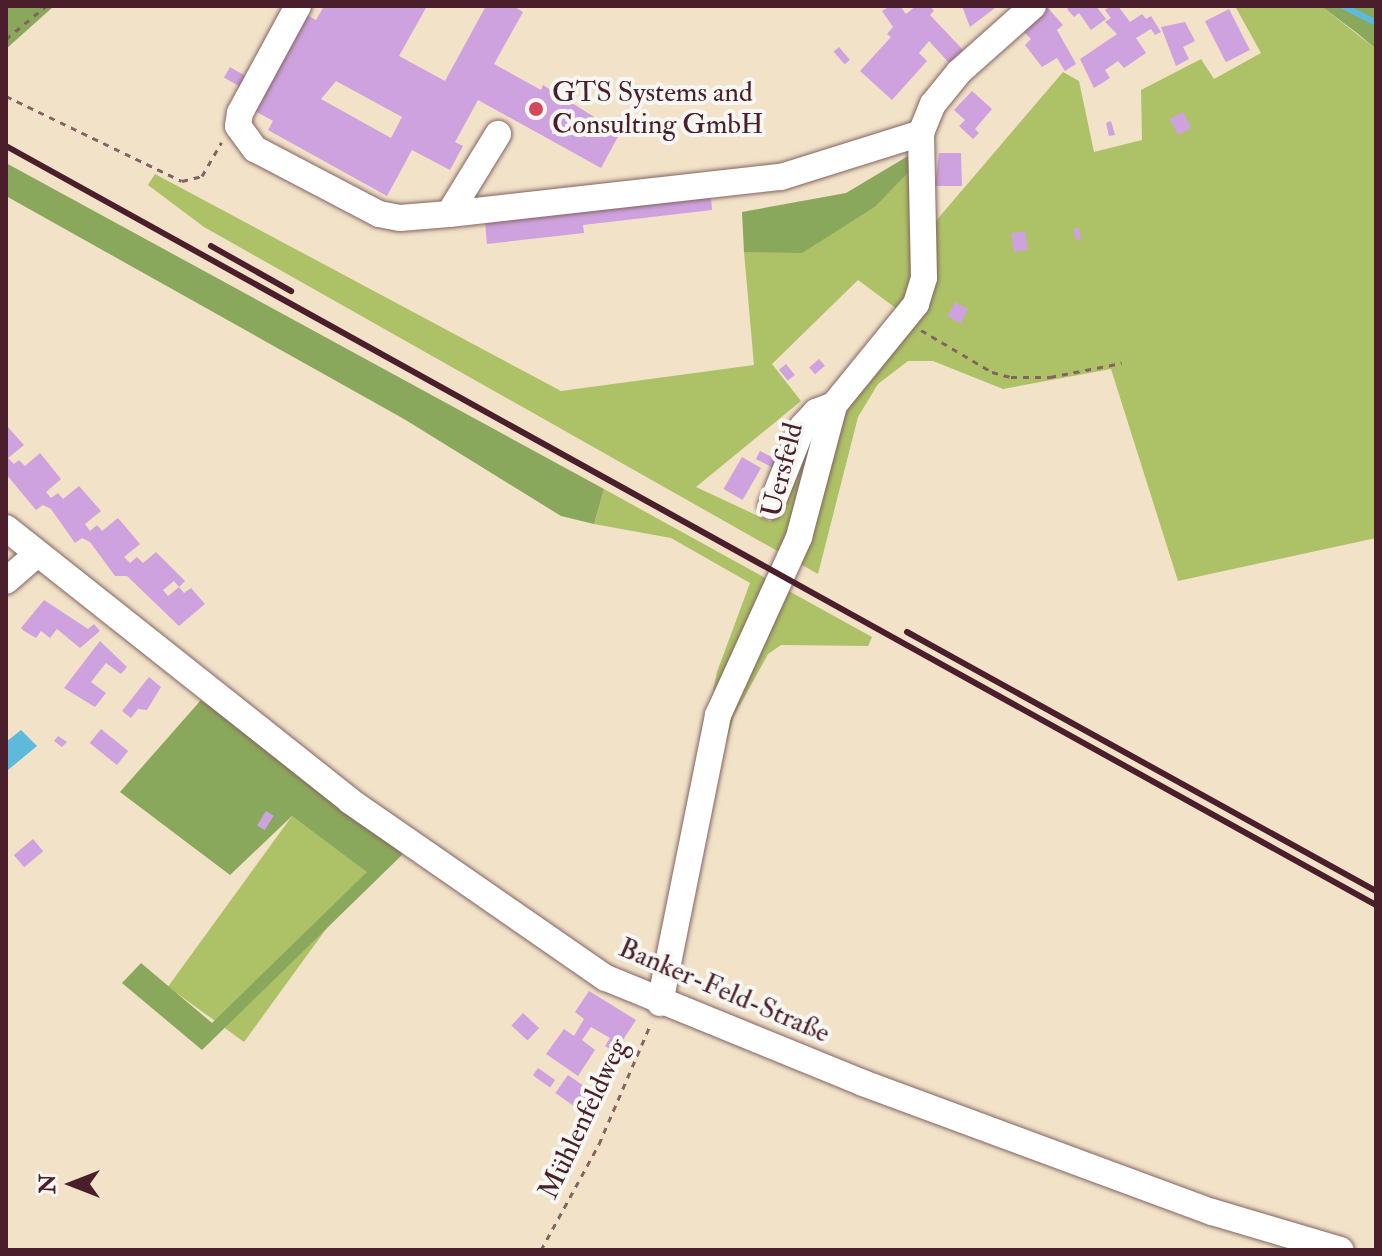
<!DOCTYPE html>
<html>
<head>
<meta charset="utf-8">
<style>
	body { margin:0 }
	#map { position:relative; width:1382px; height:1256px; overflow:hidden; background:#f1e2c8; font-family:"IM FELL Double Pica",serif }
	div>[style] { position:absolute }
	.green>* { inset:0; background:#adc266; transform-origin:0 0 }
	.forest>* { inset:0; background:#8aa85b }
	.water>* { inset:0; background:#5dbadb }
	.stream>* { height:6px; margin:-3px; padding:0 3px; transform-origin:3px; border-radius:3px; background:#5dbadb }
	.building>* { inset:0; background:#cea2de; transform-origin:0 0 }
	.path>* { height:3px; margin-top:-1.5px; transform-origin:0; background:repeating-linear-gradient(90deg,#846362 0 6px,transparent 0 12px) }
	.roads { filter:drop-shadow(0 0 2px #846362) drop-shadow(0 0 2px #846362) }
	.minor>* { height:26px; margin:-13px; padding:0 13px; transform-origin:13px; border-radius:13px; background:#fff }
	.rail>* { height:6px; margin:-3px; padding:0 3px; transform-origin:3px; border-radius:3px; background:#4a1f2b }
	.dots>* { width:22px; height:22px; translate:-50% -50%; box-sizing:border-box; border:4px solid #f6f6f2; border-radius:50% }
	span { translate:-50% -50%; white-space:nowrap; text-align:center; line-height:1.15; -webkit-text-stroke:8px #f6f6f2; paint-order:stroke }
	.poi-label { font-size:28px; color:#4a1f2b }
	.left { translate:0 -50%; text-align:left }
	.street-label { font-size:28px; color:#4a1f2b }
	.frame { position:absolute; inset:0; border:8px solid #4a1f2b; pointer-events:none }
	.north { position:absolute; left:32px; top:1144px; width:80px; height:80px; -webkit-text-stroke:6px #f6f6f2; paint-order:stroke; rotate:270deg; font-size:22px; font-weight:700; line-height:32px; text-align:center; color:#4a1f2b }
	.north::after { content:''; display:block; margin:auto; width:28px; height:36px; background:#4a1f2b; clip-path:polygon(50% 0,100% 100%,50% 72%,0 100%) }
</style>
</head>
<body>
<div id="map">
	<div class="green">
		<div style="clip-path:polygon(evenodd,1235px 6px,1321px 6px,1376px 49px,1376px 538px,1178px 581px,1111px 369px,1003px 389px,933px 361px,908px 361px,878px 384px,858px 417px,818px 574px,204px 227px,148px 185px,155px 174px,561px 391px,754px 365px,744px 252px,802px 252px,875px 207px,910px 171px,935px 222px,1063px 72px,1079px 81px,1094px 152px,1142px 140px,1141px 90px,1201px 59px,1214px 79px,1261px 53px,1235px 6px,858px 280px,901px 312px,794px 453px,771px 522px,696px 487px,801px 401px,772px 364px,858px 280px)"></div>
		<div style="clip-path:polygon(604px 489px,872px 637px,868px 646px,781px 645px,768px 654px,734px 716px,652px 992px,717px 672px,750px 583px,671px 538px,594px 524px)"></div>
		<div style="left:292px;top:816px;width:94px;height:211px;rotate:36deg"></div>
	</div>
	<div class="forest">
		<div style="clip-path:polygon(6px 6px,54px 6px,6px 49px)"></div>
		<div style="clip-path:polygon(1321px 6px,1376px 6px,1376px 49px,1357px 33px)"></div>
		<div style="clip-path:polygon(908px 156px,910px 171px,875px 207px,802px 253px,744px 252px,742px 212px,846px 193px)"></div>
		<div style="clip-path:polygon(6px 163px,604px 489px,594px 524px,561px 516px,404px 419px,6px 196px)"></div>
		<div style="clip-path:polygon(201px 700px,403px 854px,202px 1050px,122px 983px,141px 963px,212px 1023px,367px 872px,292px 816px,230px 875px,120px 792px)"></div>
	</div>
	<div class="water">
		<div style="clip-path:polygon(21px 730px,37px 746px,8px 770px,6px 742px)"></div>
	</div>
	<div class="stream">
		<div style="left:1343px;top:6px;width:37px;rotate:27deg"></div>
	</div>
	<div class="building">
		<div style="clip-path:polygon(evenodd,324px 6px,427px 6px,399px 56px,445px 81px,486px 6px,513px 6px,523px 12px,494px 64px,541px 90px,543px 85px,620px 133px,601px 168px,478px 100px,455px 142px,463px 146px,450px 170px,412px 150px,387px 196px,268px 130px,273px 121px,255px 111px,307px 15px,316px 20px,324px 6px,336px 81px,402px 117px,391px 138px,321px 99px,336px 81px)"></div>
		<div style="clip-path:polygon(890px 6px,900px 6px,906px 14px,916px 6px,930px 6px,934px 11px,930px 15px,964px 51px,950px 64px,929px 41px,919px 53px,927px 61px,892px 100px,860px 71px,891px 37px,887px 34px,893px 27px,882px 11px)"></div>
		<div style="clip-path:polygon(962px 6px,994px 6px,995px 8px,970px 27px)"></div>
		<div style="clip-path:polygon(1071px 6px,1096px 6px,1106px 19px,1091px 30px,1079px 13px,1074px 17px,1067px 9px)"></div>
		<div style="clip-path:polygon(1110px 6px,1118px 6px,1130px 22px,1142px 14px,1146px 19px,1151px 16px,1161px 32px,1155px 35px,1151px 29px,1136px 38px,1146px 53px,1124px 68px,1118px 61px,1105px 70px,1110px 78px,1094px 88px,1080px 59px,1117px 34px,1105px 22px,1111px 18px,1105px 10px)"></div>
		<div style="clip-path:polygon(1047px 7px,1063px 25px,1057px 30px,1076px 64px,1065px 71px,1057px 58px,1042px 67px,1025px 45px,1031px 39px,1021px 29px)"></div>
		<div style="left:1229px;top:9px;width:46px;height:27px;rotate:63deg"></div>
		<div style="clip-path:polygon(1185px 22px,1195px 41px,1183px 47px,1189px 59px,1176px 66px,1161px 27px)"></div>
		<div style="left:839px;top:47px;width:17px;height:7px;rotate:50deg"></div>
		<div style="left:230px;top:67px;width:20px;height:12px;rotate:30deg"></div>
		<div style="clip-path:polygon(972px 91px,992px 109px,975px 129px,979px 133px,973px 139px,959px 126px,965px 120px,954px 110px)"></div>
		<div style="left:1183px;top:112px;width:18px;height:15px;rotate:63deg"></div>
		<div style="clip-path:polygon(1111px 121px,1115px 135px,1109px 136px,1106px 123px)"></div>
		<div style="clip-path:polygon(939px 153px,961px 153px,962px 186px,935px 186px)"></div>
		<div style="clip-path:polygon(711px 198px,712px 210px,583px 225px,584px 233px,487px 244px,485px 222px)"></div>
		<div style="clip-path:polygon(1079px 228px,1081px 239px,1076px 240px,1073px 229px)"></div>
		<div style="left:1025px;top:231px;width:19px;height:14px;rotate:81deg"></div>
		<div style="left:955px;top:302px;width:15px;height:16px;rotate:28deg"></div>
		<div style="left:819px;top:359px;width:9px;height:13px;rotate:49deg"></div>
		<div style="left:786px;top:364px;width:14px;height:9px;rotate:51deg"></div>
		<div style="clip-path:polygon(6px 425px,24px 445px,8px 458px,14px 464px,19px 460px,25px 466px,40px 453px,61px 479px,46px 492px,51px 498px,58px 493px,63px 499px,79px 486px,101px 511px,85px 524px,90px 531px,97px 525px,102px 531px,118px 518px,140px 544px,124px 557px,130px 563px,137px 557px,143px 563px,156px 552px,185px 581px,179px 587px,174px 581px,163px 590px,168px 596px,179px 587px,184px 593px,191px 588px,205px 604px,179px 626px,127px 576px,115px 576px,90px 542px,82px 538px,75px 543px,51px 509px,43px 505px,36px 510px,6px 474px)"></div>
		<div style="left:760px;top:451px;width:18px;height:9px;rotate:27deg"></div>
		<div style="left:742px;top:457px;width:22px;height:37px;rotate:30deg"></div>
		<div style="clip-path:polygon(44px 600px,88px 629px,94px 624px,100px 631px,80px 648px,57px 629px,50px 638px,41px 631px,36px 638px,24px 631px,21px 628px)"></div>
		<div style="clip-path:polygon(100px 641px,127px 667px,121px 674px,106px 663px,91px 682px,106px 693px,95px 707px,64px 688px)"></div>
		<div style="clip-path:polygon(149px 677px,161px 687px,147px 710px,138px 709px,131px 718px,122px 711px)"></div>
		<div style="left:101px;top:729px;width:35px;height:18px;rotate:39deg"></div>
		<div style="clip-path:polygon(58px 736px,67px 742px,62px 747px,54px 741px)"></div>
		<div style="left:266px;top:811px;width:9px;height:17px;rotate:32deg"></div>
		<div style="left:33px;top:839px;width:16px;height:25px;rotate:50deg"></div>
		<div style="clip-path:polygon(589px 991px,636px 1020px,615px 1052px,605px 1046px,610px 1038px,591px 1027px,582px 1040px,595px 1050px,578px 1076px,546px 1054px,564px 1029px,574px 1036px,584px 1019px,575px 1012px)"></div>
		<div style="left:523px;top:1013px;width:22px;height:17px;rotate:43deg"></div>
		<div style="left:538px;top:1068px;width:21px;height:9px;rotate:35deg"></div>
		<div style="left:568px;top:1075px;width:39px;height:22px;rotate:35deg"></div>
	</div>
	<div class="path">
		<div style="left:6px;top:39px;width:52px;rotate:-39.5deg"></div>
		<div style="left:6px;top:96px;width:195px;rotate:25.8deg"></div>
		<div style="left:182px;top:181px;width:21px;rotate:-14deg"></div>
		<div style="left:202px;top:176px;width:39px;rotate:-60deg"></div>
		<div style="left:921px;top:330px;width:82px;rotate:30.6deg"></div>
		<div style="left:992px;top:372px;width:20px;rotate:15deg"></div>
		<div style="left:1011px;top:377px;width:39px"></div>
		<div style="left:1050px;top:377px;width:73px;rotate:-11deg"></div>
		<div style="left:541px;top:1250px;width:121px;rotate:-61.3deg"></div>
		<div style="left:599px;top:1144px;width:132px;rotate:-66.7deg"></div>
	</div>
	<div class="roads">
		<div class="minor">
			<div style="left:298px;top:6px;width:122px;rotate:118.5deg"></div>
			<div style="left:240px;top:113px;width:13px;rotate:99deg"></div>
			<div style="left:238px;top:126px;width:29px;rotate:54deg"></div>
			<div style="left:255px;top:149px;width:140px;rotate:27.7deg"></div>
			<div style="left:379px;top:214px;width:21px;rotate:11deg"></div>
			<div style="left:400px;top:218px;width:49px;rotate:-4.7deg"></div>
			<div style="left:449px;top:214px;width:334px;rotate:-6.4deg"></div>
			<div style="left:781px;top:177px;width:147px;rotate:-17.4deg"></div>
			<div style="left:449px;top:214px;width:94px;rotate:-58.5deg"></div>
			<div style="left:771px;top:506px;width:86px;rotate:-68.2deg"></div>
			<div style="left:803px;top:426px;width:19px;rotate:-47deg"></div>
			<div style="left:816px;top:412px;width:19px;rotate:-21deg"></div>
			<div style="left:6px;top:528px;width:439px;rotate:38.4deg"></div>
			<div style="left:350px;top:801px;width:311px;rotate:34.7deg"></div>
			<div style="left:606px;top:978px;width:278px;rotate:22.2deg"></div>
			<div style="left:863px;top:1083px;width:372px;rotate:20.3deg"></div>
			<div style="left:1212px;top:1212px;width:134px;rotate:16.5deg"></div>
			<div style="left:6px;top:581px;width:40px;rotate:-41deg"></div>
			<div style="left:660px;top:1003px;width:294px;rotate:-78.6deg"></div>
			<div style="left:718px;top:715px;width:196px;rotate:-65.5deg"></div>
			<div style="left:799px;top:537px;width:137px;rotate:-75.1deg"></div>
			<div style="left:834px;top:405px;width:130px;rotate:-50.9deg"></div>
			<div style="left:916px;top:304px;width:27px;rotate:-73deg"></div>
			<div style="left:924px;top:278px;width:145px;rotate:-91.2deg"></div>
			<div style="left:921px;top:133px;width:31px;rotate:-68deg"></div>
			<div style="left:933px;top:104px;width:41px;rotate:-50.9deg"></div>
			<div style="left:959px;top:72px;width:99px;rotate:-41.7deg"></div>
		</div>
	</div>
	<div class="rail">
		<div style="left:6px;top:146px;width:1566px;rotate:28.99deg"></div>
		<div style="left:211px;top:246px;width:92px;rotate:29.4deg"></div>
		<div style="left:907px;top:632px;width:536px;rotate:28.91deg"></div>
	</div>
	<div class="dots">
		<div style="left:536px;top:109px;background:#d1495b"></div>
	</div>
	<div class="poi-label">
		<span class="left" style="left:552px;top:109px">GTS Systems and<br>Consulting GmbH</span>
	</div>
	<div class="street-label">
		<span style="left:783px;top:470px;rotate:-76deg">Uersfeld</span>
		<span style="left:724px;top:991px;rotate:23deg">Banker-Feld-Straße</span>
		<span style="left:584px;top:1119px;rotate:-65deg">Mühlenfeldweg</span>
	</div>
	<div class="frame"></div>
	<div class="north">N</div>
</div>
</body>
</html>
